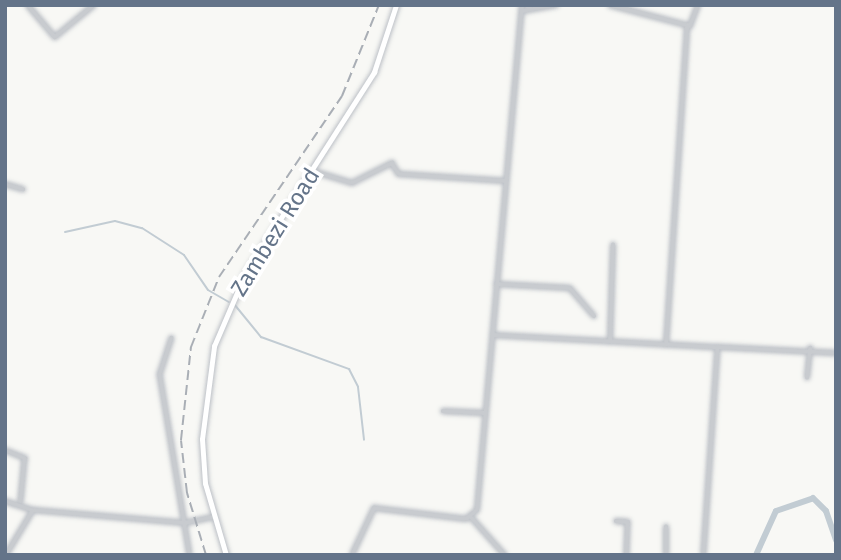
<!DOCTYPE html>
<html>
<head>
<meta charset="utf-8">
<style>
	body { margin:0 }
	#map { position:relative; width:841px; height:560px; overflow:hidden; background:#f8f8f5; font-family:"Fira Sans",sans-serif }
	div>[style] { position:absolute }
	.stream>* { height:2px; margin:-1px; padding:0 1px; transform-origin:1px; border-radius:1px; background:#c2ccd3 }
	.river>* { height:6px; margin:-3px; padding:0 3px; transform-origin:3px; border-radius:3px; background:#c2ccd3 }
	.roads { filter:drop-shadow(0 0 2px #bcc0c6) drop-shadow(0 0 2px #bcc0c6) }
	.street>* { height:3.5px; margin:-1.75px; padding:0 1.75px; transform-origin:1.75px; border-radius:1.75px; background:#c8cbcf }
	.secondary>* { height:5px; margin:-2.5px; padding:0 2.5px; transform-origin:2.5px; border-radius:2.5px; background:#fff }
	.rail>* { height:2px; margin-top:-1px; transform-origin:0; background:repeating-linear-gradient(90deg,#a9aeb5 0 10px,transparent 0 15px) }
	span { translate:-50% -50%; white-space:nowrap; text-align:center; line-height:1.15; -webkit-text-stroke:7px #fff; paint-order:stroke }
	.street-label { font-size:23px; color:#647489 }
	.frame { position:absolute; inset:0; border:7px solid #647489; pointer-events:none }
</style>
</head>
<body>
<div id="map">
	<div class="stream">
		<div style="left:65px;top:232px;width:51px;rotate:-12.4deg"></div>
		<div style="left:115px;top:221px;width:28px;rotate:15deg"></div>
		<div style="left:142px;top:228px;width:50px;rotate:32.7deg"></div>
		<div style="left:184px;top:255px;width:42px;rotate:55.6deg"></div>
		<div style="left:208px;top:290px;width:24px;rotate:30deg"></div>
		<div style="left:234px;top:304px;width:43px;rotate:50.7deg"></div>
		<div style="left:261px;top:337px;width:94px;rotate:20deg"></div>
		<div style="left:349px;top:369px;width:20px;rotate:63deg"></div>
		<div style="left:358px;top:387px;width:53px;rotate:83.5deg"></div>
	</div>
	<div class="river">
		<div style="left:756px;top:555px;width:48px;rotate:-65.6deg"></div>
		<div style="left:776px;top:511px;width:39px;rotate:-19deg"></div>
		<div style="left:813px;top:498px;width:18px;rotate:45deg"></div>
		<div style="left:826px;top:511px;width:31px;rotate:71deg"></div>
	</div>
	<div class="roads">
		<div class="street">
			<div style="left:28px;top:5px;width:42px;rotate:49.8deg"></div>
			<div style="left:55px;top:37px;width:50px;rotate:-39.4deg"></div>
			<div style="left:610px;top:5px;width:83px;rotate:14.7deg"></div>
			<div style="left:690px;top:26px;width:22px;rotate:-69deg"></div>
			<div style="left:522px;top:11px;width:35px;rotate:-10deg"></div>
			<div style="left:313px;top:171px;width:41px;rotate:17.1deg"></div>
			<div style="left:352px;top:183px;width:45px;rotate:-26.6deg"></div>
			<div style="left:392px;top:163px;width:13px;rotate:58deg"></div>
			<div style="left:399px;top:174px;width:107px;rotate:3.7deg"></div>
			<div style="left:5px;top:184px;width:19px;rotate:16deg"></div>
			<div style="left:496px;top:284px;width:74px;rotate:3.1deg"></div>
			<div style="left:570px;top:288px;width:37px;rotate:49deg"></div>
			<div style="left:493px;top:335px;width:225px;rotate:3.1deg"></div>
			<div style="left:718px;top:347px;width:208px;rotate:93.9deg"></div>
			<div style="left:172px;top:338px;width:38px;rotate:108deg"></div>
			<div style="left:160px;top:374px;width:183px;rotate:80.6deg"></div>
			<div style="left:610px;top:342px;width:97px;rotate:-88.2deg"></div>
			<div style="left:666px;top:345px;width:320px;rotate:-86.2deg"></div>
			<div style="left:718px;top:347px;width:118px;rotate:2.9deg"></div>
			<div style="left:807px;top:378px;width:30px;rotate:-84deg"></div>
			<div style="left:443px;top:411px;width:41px;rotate:2.8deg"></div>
			<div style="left:5px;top:450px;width:22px;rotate:22deg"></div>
			<div style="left:25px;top:458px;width:43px;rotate:95.3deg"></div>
			<div style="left:5px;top:501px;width:29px;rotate:18deg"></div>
			<div style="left:33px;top:510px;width:153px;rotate:4.9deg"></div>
			<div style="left:185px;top:523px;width:30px;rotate:-12deg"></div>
			<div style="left:472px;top:518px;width:50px;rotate:48.3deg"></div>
			<div style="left:616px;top:521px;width:12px;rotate:5deg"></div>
			<div style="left:628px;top:522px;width:33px;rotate:92deg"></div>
			<div style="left:6px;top:555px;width:52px;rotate:-59deg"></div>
			<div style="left:352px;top:555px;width:52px;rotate:-64.9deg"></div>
			<div style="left:374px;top:508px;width:93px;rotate:6.8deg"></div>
			<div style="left:466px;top:519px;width:14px;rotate:-39deg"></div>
			<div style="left:477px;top:510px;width:507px;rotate:-84.91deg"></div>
			<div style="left:666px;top:555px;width:28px;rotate:-90deg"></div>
		</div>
		<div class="secondary">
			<div style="left:226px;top:555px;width:75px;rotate:-106.3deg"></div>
			<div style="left:205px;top:483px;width:44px;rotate:-93.9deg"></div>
			<div style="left:202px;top:439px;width:94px;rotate:-82.6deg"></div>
			<div style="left:214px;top:346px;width:78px;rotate:-66.7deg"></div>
			<div style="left:245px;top:274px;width:240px;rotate:-57.4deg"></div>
			<div style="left:374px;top:72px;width:71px;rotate:-71.8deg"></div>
		</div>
	</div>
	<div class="rail">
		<div style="left:206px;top:555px;width:65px;rotate:-107deg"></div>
		<div style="left:187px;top:493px;width:53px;rotate:-96.5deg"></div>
		<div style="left:181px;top:440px;width:94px;rotate:-83.9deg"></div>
		<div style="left:191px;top:347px;width:75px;rotate:-68.2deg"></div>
		<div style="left:219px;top:277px;width:219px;rotate:-55.8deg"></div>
		<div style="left:342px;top:96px;width:98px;rotate:-67.9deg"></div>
	</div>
	<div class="street-label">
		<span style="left:275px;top:232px;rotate:-58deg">Zambezi Road</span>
	</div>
	<div class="frame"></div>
</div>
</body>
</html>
